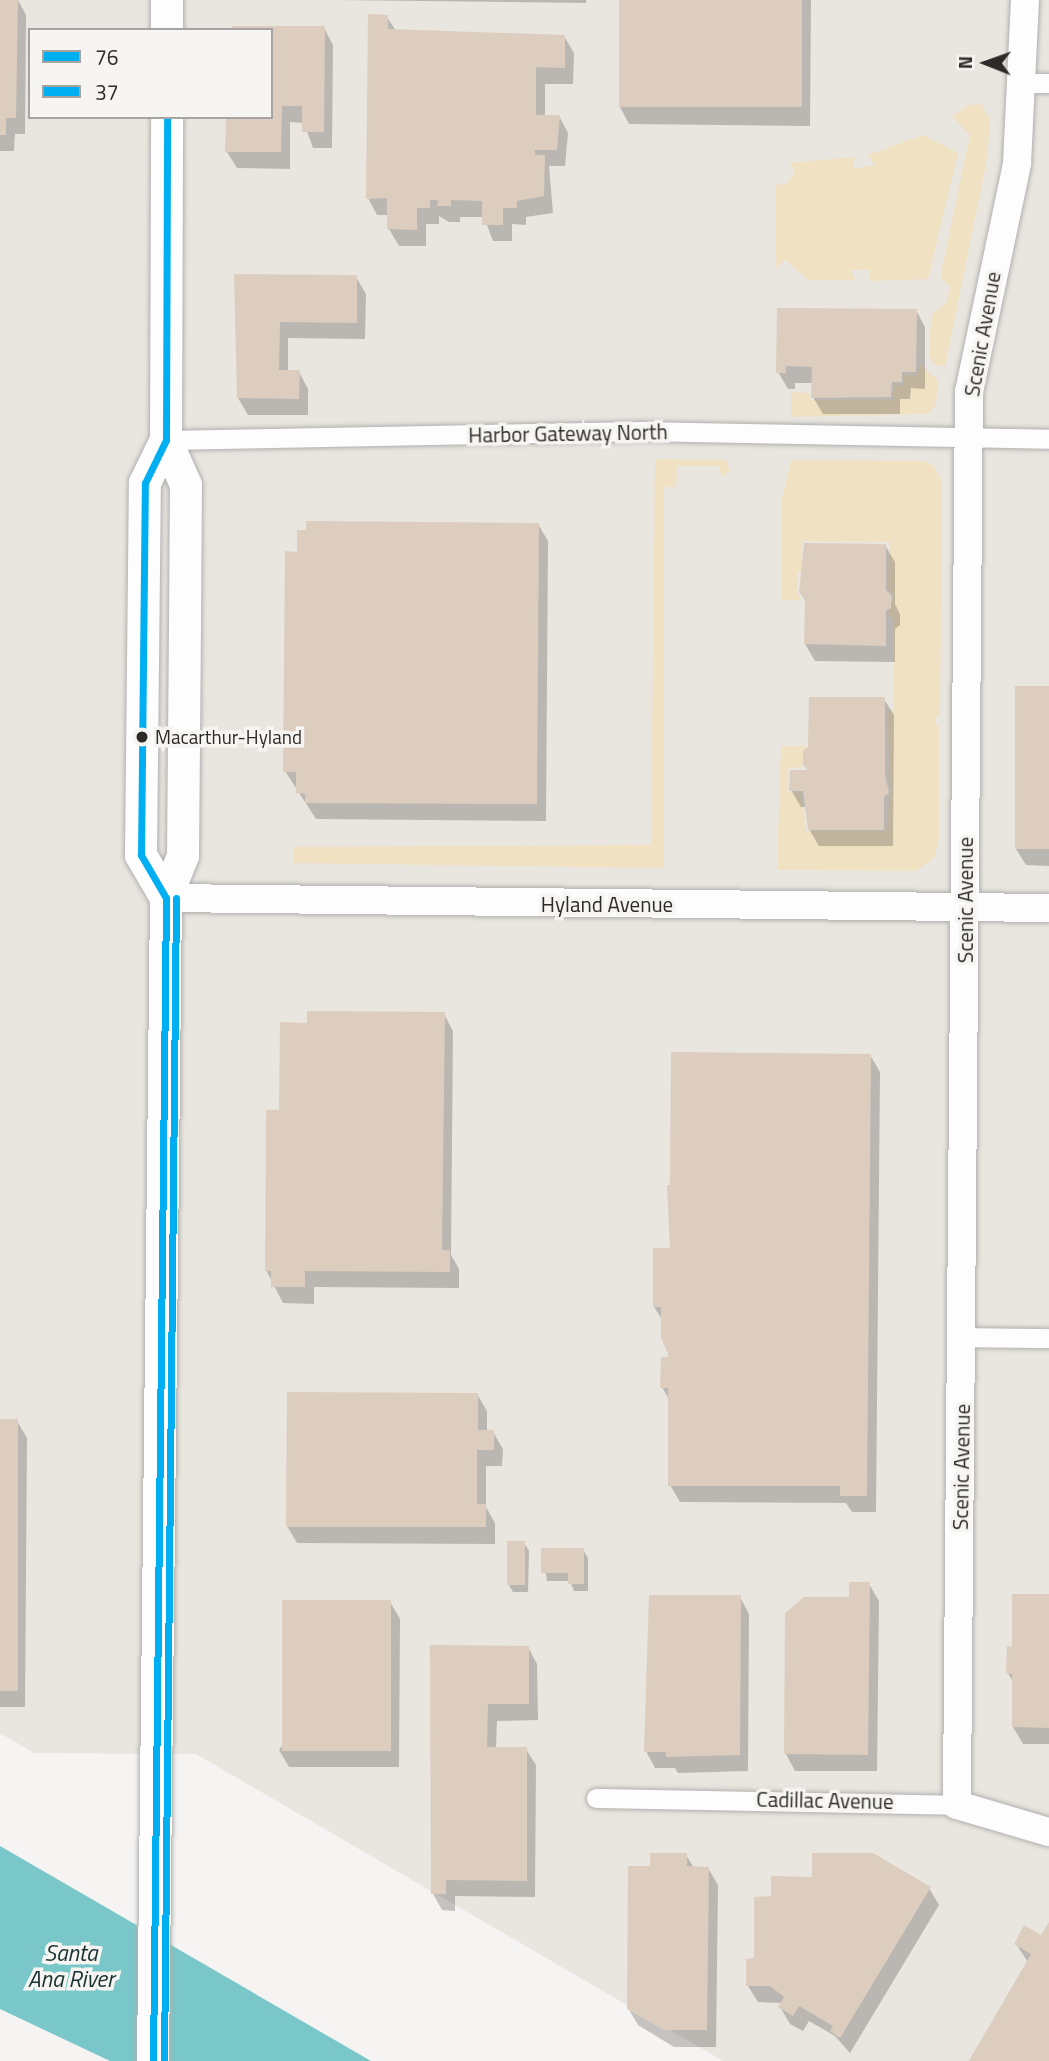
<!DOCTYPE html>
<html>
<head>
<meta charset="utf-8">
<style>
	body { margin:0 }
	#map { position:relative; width:1049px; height:2061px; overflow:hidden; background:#f5f4f3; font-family:"Titillium Web",sans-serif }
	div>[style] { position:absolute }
	.built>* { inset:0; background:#e9e5df }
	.green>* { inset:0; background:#f1e1c3 }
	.water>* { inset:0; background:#79c7c9 }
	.shadow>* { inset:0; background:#0003 }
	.building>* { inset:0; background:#dccdbf; transform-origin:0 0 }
	.roads { filter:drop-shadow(0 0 2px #b1b0af) drop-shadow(0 0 2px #b1b0af) }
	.street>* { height:19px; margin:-9.5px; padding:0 9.5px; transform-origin:9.5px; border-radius:9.5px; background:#fefdfd }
	.secondary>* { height:28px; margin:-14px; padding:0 14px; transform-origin:14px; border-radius:14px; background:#fefdfd }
	.primary>* { height:32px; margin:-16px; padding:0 16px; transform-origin:16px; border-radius:16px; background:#fefdfd }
	.bus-1>* { height:7px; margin:-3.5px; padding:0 3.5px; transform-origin:3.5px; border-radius:3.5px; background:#00aff2 }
	.bus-2>* { height:7px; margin:-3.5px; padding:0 3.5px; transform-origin:3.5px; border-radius:3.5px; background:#00aff2 }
	.dots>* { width:19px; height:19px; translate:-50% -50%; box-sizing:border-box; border:4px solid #f6f5f2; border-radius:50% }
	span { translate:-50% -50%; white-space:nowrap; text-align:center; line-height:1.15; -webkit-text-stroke:7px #f6f5f2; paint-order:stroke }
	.bus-label { font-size:19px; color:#2c2b2a }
	.left { translate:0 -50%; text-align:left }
	.street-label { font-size:21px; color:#2c2b2a }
	.water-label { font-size:23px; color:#183132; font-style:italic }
	.legend { position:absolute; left:28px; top:28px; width:245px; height:91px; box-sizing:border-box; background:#f6f5f2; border:2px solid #a5a4a2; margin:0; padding:9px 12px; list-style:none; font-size:21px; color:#2c2b2a }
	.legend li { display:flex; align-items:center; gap:14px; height:35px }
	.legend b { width:35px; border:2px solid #a5a4a2 }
	.north { position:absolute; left:951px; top:28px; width:70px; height:70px; -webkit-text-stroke:5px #f6f5f2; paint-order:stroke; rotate:271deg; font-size:19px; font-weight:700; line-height:28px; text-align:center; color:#2c2b2a }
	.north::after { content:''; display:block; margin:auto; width:24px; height:32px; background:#2c2b2a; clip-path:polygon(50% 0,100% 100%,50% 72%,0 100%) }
</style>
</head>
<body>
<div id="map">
	<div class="built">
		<div style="clip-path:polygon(evenodd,0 0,1049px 0,1049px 2061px,723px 2061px,196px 1754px,34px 1753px,0 1733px,0 0,30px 30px,271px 30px,271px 117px,30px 117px,30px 30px)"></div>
	</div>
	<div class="green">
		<div style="clip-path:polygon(981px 104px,990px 120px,987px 159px,945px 366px,935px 365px,929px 356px,930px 330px,933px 313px,946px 303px,950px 286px,941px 279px,941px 273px,970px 135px,952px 116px,970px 105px)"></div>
		<div style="clip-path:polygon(923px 135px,958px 153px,928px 279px,869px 281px,869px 270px,851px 270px,856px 280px,808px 280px,785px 260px,776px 268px,776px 185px,786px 184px,796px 172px,789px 163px,855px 157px,852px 169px,875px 165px,868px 155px)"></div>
		<div style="clip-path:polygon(919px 363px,938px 381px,936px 404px,928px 414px,791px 417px,791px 392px,809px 393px,810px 400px,894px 400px,894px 385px,904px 385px,904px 375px,918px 375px)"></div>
		<div style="clip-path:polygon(655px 459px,726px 460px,730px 471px,722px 477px,719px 466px,677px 466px,676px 487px,664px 487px,664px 868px,293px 863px,293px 847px,651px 845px)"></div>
		<div style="clip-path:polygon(791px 460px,925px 461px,934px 466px,942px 483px,940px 717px,935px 717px,935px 725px,939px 725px,939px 838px,934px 858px,916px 871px,777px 870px,781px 746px,805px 746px,802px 767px,788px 768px,788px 792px,801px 793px,806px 831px,886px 831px,891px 792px,887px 713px,894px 709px,894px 619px,888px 616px,894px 595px,888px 589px,889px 542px,802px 541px,802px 569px,797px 574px,797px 594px,802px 600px,781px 600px,782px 498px)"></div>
	</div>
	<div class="water">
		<div style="clip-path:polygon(0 1846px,371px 2061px,110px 2061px,0 2009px)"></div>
	</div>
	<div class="shadow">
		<div style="clip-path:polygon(0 0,18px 0,26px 15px,25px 134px,15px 134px,14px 151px,0 151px)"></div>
		<div style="clip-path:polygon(335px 0,586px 0,586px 3px)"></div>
		<div style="clip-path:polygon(621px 0,811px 0,810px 126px,629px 124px,620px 107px)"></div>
		<div style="clip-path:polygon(387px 17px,396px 31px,564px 36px,574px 53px,573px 84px,545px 84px,545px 116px,559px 116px,568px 133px,565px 166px,549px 166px,553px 213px,526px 217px,526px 225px,512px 224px,512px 241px,493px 241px,484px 217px,460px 217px,460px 222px,449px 222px,439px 216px,439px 224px,426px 224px,426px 246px,399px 246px,389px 229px,389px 215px,377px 215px,368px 198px)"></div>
		<div style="clip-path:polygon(324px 28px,333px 45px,332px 148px,313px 148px,304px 123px,290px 122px,290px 169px,237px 168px,227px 152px,271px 117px)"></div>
		<div style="clip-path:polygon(235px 275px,356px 277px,366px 294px,365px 339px,288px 338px,288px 372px,299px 372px,308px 389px,308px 415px,248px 415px,238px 398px)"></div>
		<div style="clip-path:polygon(779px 309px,916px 310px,925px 327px,925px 389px,911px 388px,910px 399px,900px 399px,900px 414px,823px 414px,813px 397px,813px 383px,795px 383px,795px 389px,788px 389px,778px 372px)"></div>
		<div style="clip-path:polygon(538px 524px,548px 541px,546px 821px,316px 819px,285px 771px,299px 553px)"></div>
		<div style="clip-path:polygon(885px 545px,895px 562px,895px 604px,900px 614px,900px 625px,895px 629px,895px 662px,815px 661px,805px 644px,806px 602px,801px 593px)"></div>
		<div style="clip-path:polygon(1049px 688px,1049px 866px,1026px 865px,1016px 849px)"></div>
		<div style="clip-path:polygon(884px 699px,894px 715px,893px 846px,819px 846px,809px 829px,806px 807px,801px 807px,791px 790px,809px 772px,805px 765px)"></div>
		<div style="clip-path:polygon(444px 1014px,453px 1031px,451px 1255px,459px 1269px,459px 1288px,314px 1287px,314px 1304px,283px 1303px,266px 1270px,281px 1111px,308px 1025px)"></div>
		<div style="clip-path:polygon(870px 1055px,880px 1072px,876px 1512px,852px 1512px,846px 1503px,680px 1502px,670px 1485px,670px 1401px,662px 1387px,670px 1359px,663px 1321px,654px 1307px,672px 1250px)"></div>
		<div style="clip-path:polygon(477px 1394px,487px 1411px,487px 1432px,493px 1432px,503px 1449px,502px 1466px,486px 1466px,486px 1507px,495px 1523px,495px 1544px,297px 1543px,287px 1526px)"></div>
		<div style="clip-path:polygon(17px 1421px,27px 1438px,25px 1707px,0 1707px,0 1422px)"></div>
		<div style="clip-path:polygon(524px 1543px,529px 1551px,528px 1592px,513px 1592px,508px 1584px)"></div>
		<div style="clip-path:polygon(542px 1550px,583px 1550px,588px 1558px,588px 1591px,574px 1591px,570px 1581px,547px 1581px)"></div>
		<div style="clip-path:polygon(869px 1584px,879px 1601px,877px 1771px,795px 1771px,786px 1754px,851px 1599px)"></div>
		<div style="clip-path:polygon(1049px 1596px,1049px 1744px,1023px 1744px,1013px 1727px,1013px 1682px,1008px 1673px,1014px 1648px)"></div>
		<div style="clip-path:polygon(740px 1597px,749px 1614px,748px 1771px,678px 1773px,675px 1768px,655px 1768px,646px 1751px)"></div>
		<div style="clip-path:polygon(390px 1602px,400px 1619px,399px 1767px,289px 1767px,279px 1750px)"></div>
		<div style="clip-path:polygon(432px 1647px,528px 1647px,537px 1664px,538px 1720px,497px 1721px,496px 1748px,526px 1749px,536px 1765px,535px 1897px,455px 1896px,455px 1911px,442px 1910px,433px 1894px)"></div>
		<div style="clip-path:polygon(686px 1855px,694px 1868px,708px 1868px,718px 1885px,716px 2047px,674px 2047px,638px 2025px,628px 2008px,652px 1868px)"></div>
		<div style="clip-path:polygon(929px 1888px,939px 1905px,850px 2053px,835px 2036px,809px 2021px,803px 2031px,790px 2024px,780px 2007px,783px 2003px,758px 2002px,748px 1986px)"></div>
		<div style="clip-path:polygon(1049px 1925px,1049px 2061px,969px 2061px,1028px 1962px,1016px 1944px,1042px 1938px)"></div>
	</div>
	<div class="building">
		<div style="clip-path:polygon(0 0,18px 0,16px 118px,6px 118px,6px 135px,0 135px)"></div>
		<div style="left:619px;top:0;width:183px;height:107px"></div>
		<div style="clip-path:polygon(368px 14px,388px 15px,388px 29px,565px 35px,565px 68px,536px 67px,536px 115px,560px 115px,557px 150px,535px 150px,535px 155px,545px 155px,544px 196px,517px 201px,517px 208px,503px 208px,503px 225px,482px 225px,482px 201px,451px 200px,451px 206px,437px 206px,438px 200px,430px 200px,430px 208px,417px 208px,417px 230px,387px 229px,387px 198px,366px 199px)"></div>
		<div style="clip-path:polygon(232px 26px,325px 26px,324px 132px,302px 132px,302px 106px,282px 106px,281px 152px,225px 152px,226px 117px,271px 117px,271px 30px,232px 30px)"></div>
		<div style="clip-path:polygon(234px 274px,357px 275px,357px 323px,280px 322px,279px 370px,300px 370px,299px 399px,237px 398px)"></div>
		<div style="clip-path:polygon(777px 308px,917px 309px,916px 372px,902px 372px,902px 382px,892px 382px,891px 397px,811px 398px,812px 367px,786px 366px,786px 373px,776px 373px)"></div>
		<div style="clip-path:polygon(306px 521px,539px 523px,537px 804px,305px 803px,305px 794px,296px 793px,296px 772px,283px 772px,285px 551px,297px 552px,297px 530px,306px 530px)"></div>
		<div style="clip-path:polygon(804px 543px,886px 544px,886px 590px,892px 596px,891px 608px,886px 611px,886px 646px,804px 644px,805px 598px,799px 593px)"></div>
		<div style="left:1015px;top:686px;width:34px;height:163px"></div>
		<div style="clip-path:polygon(809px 697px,885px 697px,885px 774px,889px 793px,884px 797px,884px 830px,808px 830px,803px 791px,789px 791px,790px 770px,808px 770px,803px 765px,803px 751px,808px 747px)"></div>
		<div style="clip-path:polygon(307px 1011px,445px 1012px,442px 1250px,450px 1250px,450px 1272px,305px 1271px,305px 1287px,271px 1287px,271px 1271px,265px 1271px,266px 1110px,279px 1110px,280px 1022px,307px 1023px)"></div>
		<div style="clip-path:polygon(671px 1052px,871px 1054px,867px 1496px,840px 1496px,840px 1486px,668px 1486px,668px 1388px,660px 1388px,661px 1357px,668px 1357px,668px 1353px,661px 1338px,661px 1307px,653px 1307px,653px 1248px,670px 1248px,667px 1185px,670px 1185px)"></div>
		<div style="clip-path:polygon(287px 1392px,478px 1393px,478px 1430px,494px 1430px,494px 1450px,477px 1450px,477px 1504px,486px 1504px,486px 1527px,286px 1527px)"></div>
		<div style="left:0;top:1419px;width:18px;height:272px"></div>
		<div style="left:507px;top:1541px;width:18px;height:44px"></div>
		<div style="clip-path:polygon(541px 1548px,584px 1548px,584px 1584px,568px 1584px,568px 1573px,541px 1573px)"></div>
		<div style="clip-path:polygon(849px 1582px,870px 1582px,868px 1755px,784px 1754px,785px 1613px,804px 1597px,849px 1597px)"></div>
		<div style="clip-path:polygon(1012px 1594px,1049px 1594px,1049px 1728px,1012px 1727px,1012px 1674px,1006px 1673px,1007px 1646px,1012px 1647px)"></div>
		<div style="clip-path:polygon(649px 1595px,741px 1595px,740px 1755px,666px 1757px,666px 1752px,644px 1752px)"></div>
		<div style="left:282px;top:1600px;width:109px;height:151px"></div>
		<div style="clip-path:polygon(430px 1645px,529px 1646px,529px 1704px,488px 1704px,487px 1747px,527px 1747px,527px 1881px,446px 1880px,446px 1894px,431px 1894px)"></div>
		<div style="clip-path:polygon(650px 1853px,687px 1853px,687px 1866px,709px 1867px,707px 2030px,664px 2030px,627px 2009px,628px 1866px,650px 1866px)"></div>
		<div style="clip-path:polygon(812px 1853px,873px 1853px,931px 1887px,840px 2038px,830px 2031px,833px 2026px,799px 2006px,793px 2016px,778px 2007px,784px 1997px,770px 1986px,746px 1986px,746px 1959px,754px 1958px,754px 1897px,771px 1896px,771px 1876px,812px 1877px)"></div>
		<div style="clip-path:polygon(1049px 1922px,1049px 2061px,969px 2061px,1031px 1954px,1014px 1944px,1024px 1925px,1041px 1935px)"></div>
	</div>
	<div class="roads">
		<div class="street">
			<div style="left:1024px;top:83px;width:25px"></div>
			<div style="left:166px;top:440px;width:475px;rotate:-1.1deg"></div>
			<div style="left:641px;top:431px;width:408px;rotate:1.1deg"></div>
			<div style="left:962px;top:1337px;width:87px;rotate:0.7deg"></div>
			<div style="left:596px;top:1798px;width:361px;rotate:1.1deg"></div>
		</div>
		<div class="secondary">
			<div style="left:1025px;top:0;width:164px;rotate:92.8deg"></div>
			<div style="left:1017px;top:164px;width:233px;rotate:101.9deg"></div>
			<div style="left:969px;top:392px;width:1413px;rotate:90.49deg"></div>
			<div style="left:957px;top:1805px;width:96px;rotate:16.4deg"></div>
			<div style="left:166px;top:898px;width:883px;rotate:0.65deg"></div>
		</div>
		<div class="primary">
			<div style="left:167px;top:30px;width:30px;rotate:-90deg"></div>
			<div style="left:166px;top:898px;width:50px;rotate:-120.2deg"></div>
			<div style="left:141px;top:855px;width:372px;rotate:-89.4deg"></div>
			<div style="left:145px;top:483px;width:48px;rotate:-64deg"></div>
			<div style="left:153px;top:2061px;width:1163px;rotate:-89.36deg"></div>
			<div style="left:166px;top:898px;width:45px;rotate:-68deg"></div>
			<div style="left:183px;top:856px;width:232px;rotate:-89.5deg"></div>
			<div style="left:185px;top:624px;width:139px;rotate:-89.6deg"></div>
			<div style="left:186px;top:485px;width:49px;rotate:-114deg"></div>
			<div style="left:166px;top:440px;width:323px;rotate:-89.8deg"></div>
		</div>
	</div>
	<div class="bus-1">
		<div style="left:153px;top:2061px;width:1163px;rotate:-89.36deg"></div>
		<div style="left:166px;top:898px;width:50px;rotate:-120.2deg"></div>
		<div style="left:141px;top:855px;width:372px;rotate:-89.4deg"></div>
		<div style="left:145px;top:483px;width:48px;rotate:-64deg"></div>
		<div style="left:166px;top:440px;width:323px;rotate:-89.8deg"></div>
	</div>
	<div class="bus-2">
		<div style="left:164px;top:2061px;width:1163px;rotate:-89.41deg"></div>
	</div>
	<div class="dots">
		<div style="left:142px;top:737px;background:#2c2b2a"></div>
	</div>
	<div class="bus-label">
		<span class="left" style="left:155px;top:737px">Macarthur-Hyland</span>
	</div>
	<div class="street-label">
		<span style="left:982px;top:334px;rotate:-80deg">Scenic Avenue</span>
		<span style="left:568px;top:433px;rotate:-1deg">Harbor Gateway North</span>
		<span style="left:965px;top:900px;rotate:-90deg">Scenic Avenue</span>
		<span style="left:607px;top:904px">Hyland Avenue</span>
		<span style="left:961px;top:1467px;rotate:-89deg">Scenic Avenue</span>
		<span style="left:825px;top:1800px;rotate:1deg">Cadillac Avenue</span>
	</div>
	<div class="water-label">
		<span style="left:71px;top:1966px">Santa<br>Ana River</span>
	</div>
	<ul class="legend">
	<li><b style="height:9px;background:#00aff2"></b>76</li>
	<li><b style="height:9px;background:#00aff2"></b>37</li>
	</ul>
	<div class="north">N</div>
</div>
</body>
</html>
